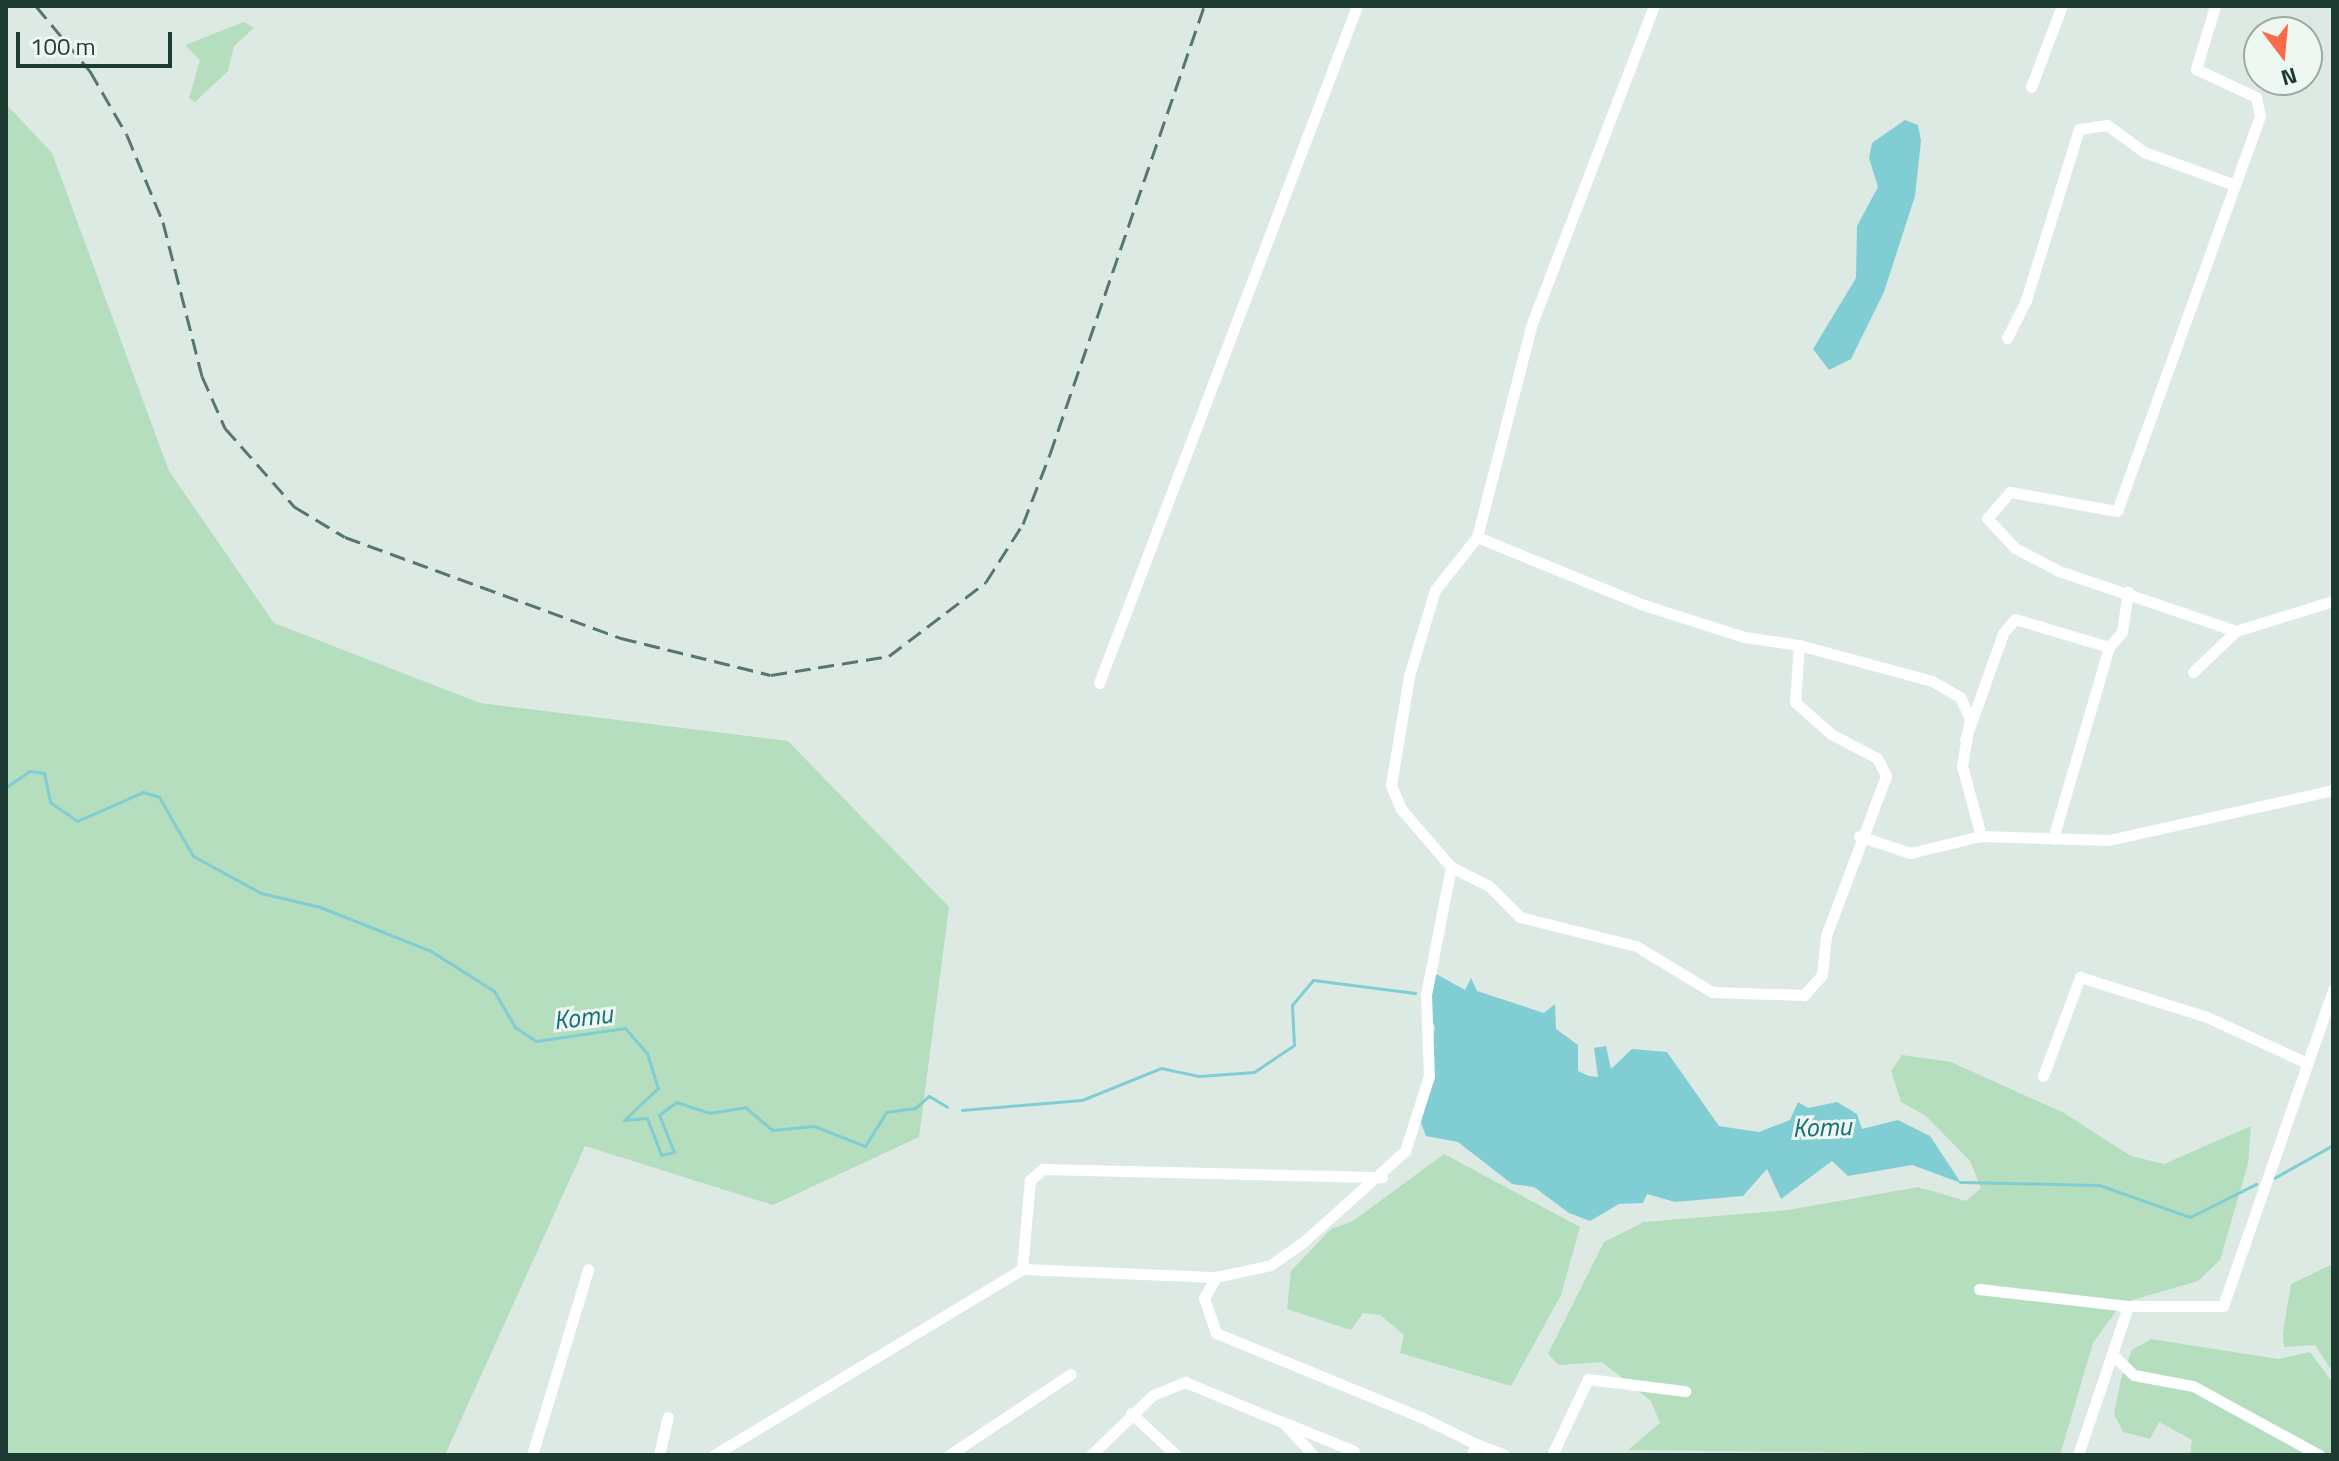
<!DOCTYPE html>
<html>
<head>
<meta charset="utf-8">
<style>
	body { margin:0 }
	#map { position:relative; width:2339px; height:1461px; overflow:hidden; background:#ddeae4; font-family:"Titillium Web",sans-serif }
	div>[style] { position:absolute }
	.green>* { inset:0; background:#b4debd }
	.water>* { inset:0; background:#81cdd4 }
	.stream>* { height:3px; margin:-1.5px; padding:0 1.5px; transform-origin:1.5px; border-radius:1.5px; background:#81cdd4 }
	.minor>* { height:11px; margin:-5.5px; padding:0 5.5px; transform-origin:5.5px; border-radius:5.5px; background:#fff }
	.rail>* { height:3px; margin-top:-1.5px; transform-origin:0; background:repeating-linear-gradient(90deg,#58776c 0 16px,transparent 0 24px) }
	span { translate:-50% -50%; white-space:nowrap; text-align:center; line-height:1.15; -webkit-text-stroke:6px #eef7f2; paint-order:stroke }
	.water-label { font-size:26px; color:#156f7a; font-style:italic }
	.frame { position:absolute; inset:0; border:8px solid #1e3b31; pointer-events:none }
	.north { position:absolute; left:2243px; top:16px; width:80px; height:80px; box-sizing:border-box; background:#eef7f2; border:2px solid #9baca5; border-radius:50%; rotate:164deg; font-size:22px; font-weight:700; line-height:32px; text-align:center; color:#1e3b31 }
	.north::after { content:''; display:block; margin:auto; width:28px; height:36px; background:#fb6a4b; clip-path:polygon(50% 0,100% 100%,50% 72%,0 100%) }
	.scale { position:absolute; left:16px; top:32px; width:156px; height:36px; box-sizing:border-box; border:4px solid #1e3b31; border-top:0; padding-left:10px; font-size:24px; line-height:28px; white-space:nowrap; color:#1e3b31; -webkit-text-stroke:6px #eef7f2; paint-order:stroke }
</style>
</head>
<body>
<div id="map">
	<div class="green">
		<div style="clip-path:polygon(244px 22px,254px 28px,234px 46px,228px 71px,195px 102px,189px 98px,200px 60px,185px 45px)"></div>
		<div style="clip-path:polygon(6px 104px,52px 153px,169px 471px,274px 623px,480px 703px,788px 741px,949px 907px,919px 1137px,773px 1205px,585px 1146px,445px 1455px,6px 1455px)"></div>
		<div style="clip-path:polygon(1902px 1055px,1951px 1062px,2064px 1113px,2131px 1156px,2164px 1164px,2251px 1126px,2248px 1164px,2220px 1260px,2198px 1281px,2122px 1303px,2093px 1343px,2060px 1455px,1628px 1450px,1660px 1423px,1651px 1401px,1602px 1362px,1559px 1365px,1548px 1354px,1604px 1242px,1644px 1222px,1788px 1210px,1918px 1187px,1966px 1201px,1981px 1188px,1970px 1161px,1926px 1116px,1901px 1102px,1891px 1071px)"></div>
		<div style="clip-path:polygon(1444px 1154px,1580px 1227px,1561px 1295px,1511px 1386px,1400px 1353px,1404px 1335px,1380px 1315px,1363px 1313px,1351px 1330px,1287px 1309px,1291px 1271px,1331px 1229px,1353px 1221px)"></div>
		<div style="clip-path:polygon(2333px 1264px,2333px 1373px,2315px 1345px,2284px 1347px,2283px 1333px,2291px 1284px)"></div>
		<div style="clip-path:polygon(2151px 1339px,2278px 1359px,2310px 1352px,2333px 1383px,2333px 1455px,2190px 1455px,2192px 1440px,2159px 1422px,2150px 1439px,2123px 1432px,2114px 1414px,2121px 1379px,2132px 1350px)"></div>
	</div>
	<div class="water">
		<div style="clip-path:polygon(1905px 120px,1918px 125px,1921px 141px,1915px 196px,1884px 292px,1851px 359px,1829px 370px,1813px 349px,1856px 278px,1857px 226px,1878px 187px,1869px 158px,1872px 143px)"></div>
		<div style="clip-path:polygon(1429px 970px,1465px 990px,1471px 978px,1477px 991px,1544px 1013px,1555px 1004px,1556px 1029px,1578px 1045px,1578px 1071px,1589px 1076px,1598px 1077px,1594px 1048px,1606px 1046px,1611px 1069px,1632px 1049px,1667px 1052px,1719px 1126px,1759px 1132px,1790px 1120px,1798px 1102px,1808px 1108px,1837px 1102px,1857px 1114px,1862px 1129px,1898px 1120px,1930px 1136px,1961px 1183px,1912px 1165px,1848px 1176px,1832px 1161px,1781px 1199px,1767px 1169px,1743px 1196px,1675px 1202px,1647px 1194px,1643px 1203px,1619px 1204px,1590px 1221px,1569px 1213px,1534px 1187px,1512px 1184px,1458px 1142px,1426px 1136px,1421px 1123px,1435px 1027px,1427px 1011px)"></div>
	</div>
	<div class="stream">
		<div style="left:6px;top:723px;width:6px;rotate:90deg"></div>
		<div style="left:6px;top:787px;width:29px;rotate:-34deg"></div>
		<div style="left:30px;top:771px;width:14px;rotate:8deg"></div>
		<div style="left:44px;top:773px;width:30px;rotate:78deg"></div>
		<div style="left:50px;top:802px;width:33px;rotate:35deg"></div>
		<div style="left:77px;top:821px;width:72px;rotate:-23.7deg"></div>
		<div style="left:143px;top:792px;width:17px;rotate:17deg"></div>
		<div style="left:159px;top:797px;width:68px;rotate:60deg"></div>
		<div style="left:193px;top:856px;width:77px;rotate:28.6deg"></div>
		<div style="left:261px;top:893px;width:61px;rotate:13.3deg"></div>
		<div style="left:320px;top:907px;width:119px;rotate:21.6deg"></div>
		<div style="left:431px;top:951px;width:75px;rotate:32.4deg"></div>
		<div style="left:494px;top:991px;width:42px;rotate:59.7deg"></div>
		<div style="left:515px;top:1027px;width:25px;rotate:34deg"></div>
		<div style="left:536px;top:1041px;width:90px;rotate:-8.3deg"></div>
		<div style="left:625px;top:1028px;width:33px;rotate:49deg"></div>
		<div style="left:647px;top:1053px;width:37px;rotate:73deg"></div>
		<div style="left:658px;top:1088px;width:47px;rotate:136.7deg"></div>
		<div style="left:624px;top:1120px;width:23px;rotate:-5deg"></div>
		<div style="left:647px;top:1118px;width:40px;rotate:69deg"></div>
		<div style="left:661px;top:1155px;width:13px;rotate:-13deg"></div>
		<div style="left:674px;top:1152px;width:40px;rotate:-112deg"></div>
		<div style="left:659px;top:1115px;width:21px;rotate:-37deg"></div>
		<div style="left:676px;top:1102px;width:35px;rotate:18deg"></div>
		<div style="left:709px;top:1113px;width:36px;rotate:-9deg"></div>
		<div style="left:745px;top:1107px;width:35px;rotate:40deg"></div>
		<div style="left:772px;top:1130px;width:42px;rotate:-5.4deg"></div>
		<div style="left:814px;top:1126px;width:55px;rotate:21.4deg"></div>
		<div style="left:865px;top:1146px;width:40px;rotate:-58deg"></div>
		<div style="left:886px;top:1112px;width:29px;rotate:-8deg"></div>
		<div style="left:915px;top:1108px;width:18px;rotate:-41deg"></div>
		<div style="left:929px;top:1096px;width:21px;rotate:31deg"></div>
		<div style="left:962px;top:1110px;width:120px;rotate:-4.8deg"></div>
		<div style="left:1082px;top:1100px;width:85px;rotate:-22.1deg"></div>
		<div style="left:1161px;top:1068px;width:39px;rotate:12deg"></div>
		<div style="left:1199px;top:1076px;width:55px;rotate:-4.2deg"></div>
		<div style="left:1254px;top:1072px;width:48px;rotate:-34deg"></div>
		<div style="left:1294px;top:1045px;width:40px;rotate:-92.9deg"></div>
		<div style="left:1292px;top:1005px;width:33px;rotate:-50deg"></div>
		<div style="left:1313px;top:980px;width:103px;rotate:7.3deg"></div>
		<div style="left:2274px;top:1178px;width:68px;rotate:-29.2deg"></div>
		<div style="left:1960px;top:1182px;width:139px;rotate:1.2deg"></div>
		<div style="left:2099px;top:1185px;width:96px;rotate:19.4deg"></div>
		<div style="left:2190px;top:1217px;width:74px;rotate:-26.6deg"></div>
	</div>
	<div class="minor">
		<div style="left:2215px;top:6px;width:66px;rotate:106.8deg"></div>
		<div style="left:2196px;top:69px;width:66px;rotate:25deg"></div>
		<div style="left:2256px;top:97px;width:19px;rotate:78deg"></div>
		<div style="left:2260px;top:116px;width:420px;rotate:109.9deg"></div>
		<div style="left:2117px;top:511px;width:109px;rotate:-169.9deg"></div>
		<div style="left:2010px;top:492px;width:35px;rotate:131deg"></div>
		<div style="left:1987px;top:518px;width:41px;rotate:47deg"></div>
		<div style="left:2015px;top:548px;width:50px;rotate:27.6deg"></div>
		<div style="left:2059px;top:571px;width:187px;rotate:18.7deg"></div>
		<div style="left:2031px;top:87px;width:87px;rotate:-69.1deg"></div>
		<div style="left:2007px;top:338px;width:42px;rotate:-63.4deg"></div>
		<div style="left:2026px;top:300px;width:179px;rotate:-72.8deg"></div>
		<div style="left:2079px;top:129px;width:28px;rotate:-8deg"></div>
		<div style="left:2107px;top:125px;width:46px;rotate:36.1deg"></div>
		<div style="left:2144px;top:152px;width:97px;rotate:19.9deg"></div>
		<div style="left:1477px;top:537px;width:177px;rotate:22.2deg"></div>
		<div style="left:1641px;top:604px;width:108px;rotate:17.8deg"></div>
		<div style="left:1744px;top:637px;width:56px;rotate:8.3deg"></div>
		<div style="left:1799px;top:645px;width:57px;rotate:94deg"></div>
		<div style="left:1795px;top:702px;width:48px;rotate:41.6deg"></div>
		<div style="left:1831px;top:734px;width:52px;rotate:27.6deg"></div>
		<div style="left:1877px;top:758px;width:20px;rotate:63deg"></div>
		<div style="left:1886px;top:776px;width:171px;rotate:110.6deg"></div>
		<div style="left:1826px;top:936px;width:39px;rotate:96deg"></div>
		<div style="left:1822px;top:975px;width:27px;rotate:132deg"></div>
		<div style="left:1804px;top:995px;width:92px;rotate:-178.1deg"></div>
		<div style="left:1712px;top:992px;width:89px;rotate:-148.8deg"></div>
		<div style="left:1636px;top:946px;width:120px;rotate:-166deg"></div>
		<div style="left:1520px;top:917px;width:44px;rotate:-135deg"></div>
		<div style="left:1489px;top:886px;width:42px;rotate:-153.4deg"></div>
		<div style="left:1451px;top:867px;width:77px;rotate:-130.8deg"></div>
		<div style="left:1401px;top:809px;width:26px;rotate:-113deg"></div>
		<div style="left:1391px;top:785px;width:110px;rotate:-80.6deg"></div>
		<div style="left:1409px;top:676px;width:90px;rotate:-73.2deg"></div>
		<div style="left:1435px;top:590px;width:68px;rotate:-51.6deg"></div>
		<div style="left:1477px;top:537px;width:218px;rotate:-75.6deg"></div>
		<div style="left:1531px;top:326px;width:343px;rotate:-69deg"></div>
		<div style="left:1799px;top:645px;width:138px;rotate:15.1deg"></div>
		<div style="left:1932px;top:681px;width:32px;rotate:30deg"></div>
		<div style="left:1960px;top:697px;width:23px;rotate:65deg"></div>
		<div style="left:1970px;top:718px;width:49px;rotate:99.5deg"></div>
		<div style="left:1962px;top:766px;width:73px;rotate:74.8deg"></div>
		<div style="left:2109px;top:647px;width:20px;rotate:-49deg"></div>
		<div style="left:2122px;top:632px;width:41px;rotate:-81.7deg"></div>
		<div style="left:2193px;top:672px;width:59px;rotate:-43.6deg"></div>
		<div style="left:2236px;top:631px;width:102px;rotate:-17.2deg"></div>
		<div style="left:1099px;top:683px;width:724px;rotate:-69.14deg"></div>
		<div style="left:1965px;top:740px;width:114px;rotate:-70.4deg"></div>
		<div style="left:2003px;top:633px;width:18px;rotate:-49deg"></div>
		<div style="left:2015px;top:619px;width:98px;rotate:16.6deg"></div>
		<div style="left:2109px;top:647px;width:200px;rotate:106.3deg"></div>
		<div style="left:1859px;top:836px;width:54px;rotate:18.4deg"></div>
		<div style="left:1910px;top:853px;width:73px;rotate:-13.5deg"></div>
		<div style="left:1981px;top:836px;width:128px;rotate:1.8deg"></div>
		<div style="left:2109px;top:840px;width:230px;rotate:-12.6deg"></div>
		<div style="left:1451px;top:867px;width:130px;rotate:101.1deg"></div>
		<div style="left:1426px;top:995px;width:81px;rotate:87.9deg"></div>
		<div style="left:1429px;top:1076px;width:79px;rotate:107.7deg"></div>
		<div style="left:1405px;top:1151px;width:138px;rotate:138.2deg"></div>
		<div style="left:1302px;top:1243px;width:38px;rotate:145deg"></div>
		<div style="left:1271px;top:1265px;width:56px;rotate:167.7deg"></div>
		<div style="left:1216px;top:1277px;width:24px;rotate:120deg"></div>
		<div style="left:1204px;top:1298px;width:37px;rotate:71deg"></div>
		<div style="left:1216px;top:1333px;width:222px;rotate:22.3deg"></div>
		<div style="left:1421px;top:1417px;width:61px;rotate:26.1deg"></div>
		<div style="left:1476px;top:1444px;width:12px;rotate:110deg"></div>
		<div style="left:2043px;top:1076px;width:106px;rotate:-69.5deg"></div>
		<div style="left:2080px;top:977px;width:133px;rotate:17.5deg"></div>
		<div style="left:2207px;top:1017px;width:110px;rotate:24.7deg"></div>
		<div style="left:1022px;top:1269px;width:89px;rotate:-84.9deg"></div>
		<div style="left:1030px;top:1180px;width:17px;rotate:-40deg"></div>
		<div style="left:1043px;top:1169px;width:339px;rotate:1.4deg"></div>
		<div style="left:1979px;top:1289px;width:150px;rotate:6.5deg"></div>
		<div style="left:2112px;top:1354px;width:30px;rotate:44deg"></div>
		<div style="left:2134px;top:1375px;width:60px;rotate:10.6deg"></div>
		<div style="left:2193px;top:1386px;width:144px;rotate:28.7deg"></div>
		<div style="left:1131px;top:1413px;width:62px;rotate:43deg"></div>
		<div style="left:1288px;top:1424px;width:71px;rotate:22.2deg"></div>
		<div style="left:1476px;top:1444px;width:30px;rotate:21deg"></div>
		<div style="left:532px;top:1455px;width:194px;rotate:-73.2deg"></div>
		<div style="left:659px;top:1455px;width:39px;rotate:-77deg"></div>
		<div style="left:714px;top:1455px;width:360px;rotate:-31.1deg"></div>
		<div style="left:1022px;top:1269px;width:194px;rotate:2.4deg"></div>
		<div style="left:949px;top:1455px;width:146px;rotate:-33.6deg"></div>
		<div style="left:1091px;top:1455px;width:86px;rotate:-44.1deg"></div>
		<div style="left:1153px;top:1395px;width:35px;rotate:-22deg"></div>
		<div style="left:1185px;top:1382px;width:107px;rotate:22.5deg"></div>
		<div style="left:1284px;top:1423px;width:43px;rotate:47.8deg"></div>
		<div style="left:1552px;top:1455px;width:84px;rotate:-64.7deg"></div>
		<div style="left:1588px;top:1379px;width:98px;rotate:7.1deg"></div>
		<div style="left:2078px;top:1455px;width:157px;rotate:-71.4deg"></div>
		<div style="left:2128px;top:1306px;width:95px"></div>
		<div style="left:2223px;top:1306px;width:335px;rotate:-70.8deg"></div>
	</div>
	<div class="rail">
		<div style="left:36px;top:6px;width:85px;rotate:50.3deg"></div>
		<div style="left:90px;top:71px;width:74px;rotate:60deg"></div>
		<div style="left:127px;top:135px;width:94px;rotate:67.5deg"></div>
		<div style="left:163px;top:222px;width:159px;rotate:75.8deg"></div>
		<div style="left:202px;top:376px;width:57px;rotate:66.1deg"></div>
		<div style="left:225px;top:428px;width:106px;rotate:48.5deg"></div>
		<div style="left:295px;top:507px;width:58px;rotate:31deg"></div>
		<div style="left:345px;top:537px;width:294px;rotate:20.1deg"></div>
		<div style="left:621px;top:638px;width:154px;rotate:13.9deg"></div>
		<div style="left:771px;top:675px;width:120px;rotate:-9.1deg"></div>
		<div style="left:889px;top:656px;width:122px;rotate:-37.3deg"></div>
		<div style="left:986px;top:582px;width:69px;rotate:-57.5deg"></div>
		<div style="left:1023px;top:524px;width:75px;rotate:-68.9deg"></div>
		<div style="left:1050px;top:454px;width:474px;rotate:-71deg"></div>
	</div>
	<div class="water-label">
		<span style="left:583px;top:1017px;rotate:-7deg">Komu</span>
		<span style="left:1822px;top:1127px;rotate:-2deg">Komu</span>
	</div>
	<div class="frame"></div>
	<div class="north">N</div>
	<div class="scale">100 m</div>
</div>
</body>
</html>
